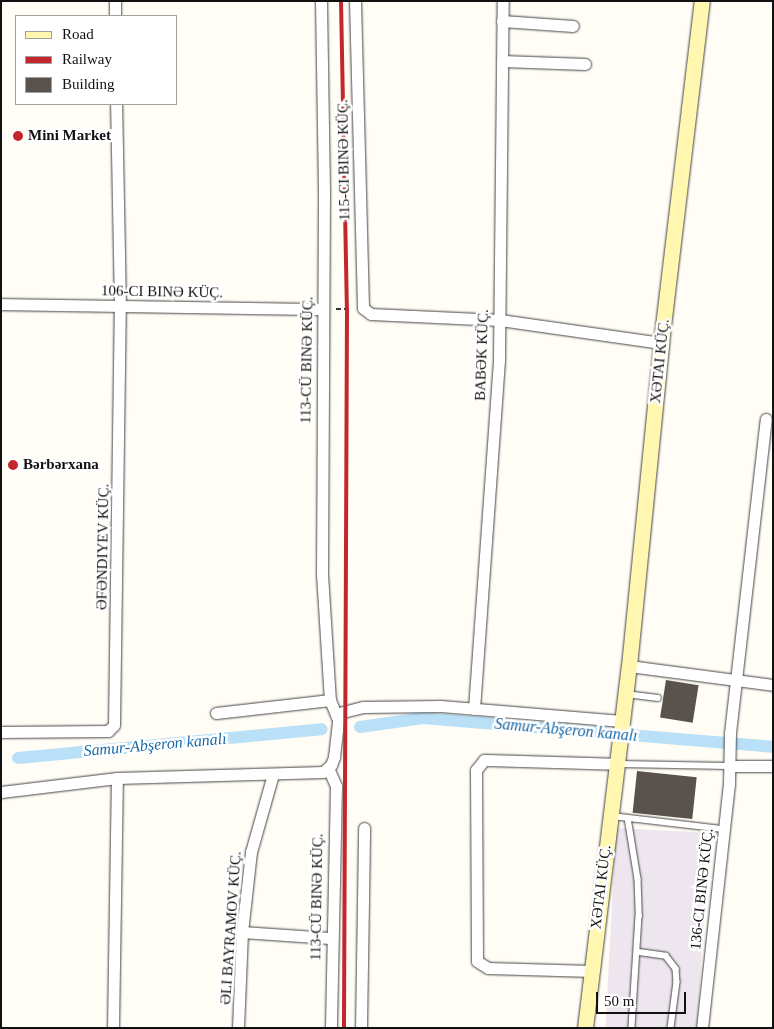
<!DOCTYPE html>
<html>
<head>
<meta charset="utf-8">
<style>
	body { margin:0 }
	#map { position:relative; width:774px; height:1029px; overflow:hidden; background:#fffdf5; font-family:Georgia,serif }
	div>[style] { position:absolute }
	.industrial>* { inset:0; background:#eee6ef; transform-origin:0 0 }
	.canal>* { height:12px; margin:-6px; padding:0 6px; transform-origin:6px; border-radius:6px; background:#b9e0f7 }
	.building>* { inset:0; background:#5a524d; transform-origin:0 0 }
	.path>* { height:2px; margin-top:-1px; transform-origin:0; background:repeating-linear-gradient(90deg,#333 0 5px,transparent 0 7.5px) }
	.roads { filter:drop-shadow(0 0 1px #444) drop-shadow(0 0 1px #444) }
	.lane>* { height:5.5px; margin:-2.75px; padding:0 2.75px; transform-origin:2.75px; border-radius:2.75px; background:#fff }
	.street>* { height:11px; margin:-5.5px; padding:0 5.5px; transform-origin:5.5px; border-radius:5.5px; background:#fff }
	.secondary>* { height:15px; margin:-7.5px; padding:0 7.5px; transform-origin:7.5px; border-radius:7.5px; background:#fff6b0 }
	.rail>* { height:4px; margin:-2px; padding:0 2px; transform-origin:2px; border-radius:2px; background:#c4262e }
	.dots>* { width:14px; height:14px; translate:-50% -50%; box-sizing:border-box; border:2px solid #fff; border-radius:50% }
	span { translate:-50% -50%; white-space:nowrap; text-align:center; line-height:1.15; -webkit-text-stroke:5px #fff; paint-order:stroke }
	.poi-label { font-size:15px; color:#111; font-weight:700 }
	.left { translate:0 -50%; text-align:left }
	.street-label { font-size:15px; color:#111 }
	.water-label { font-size:16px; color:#1768a6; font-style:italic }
	.frame { position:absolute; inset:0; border:2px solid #111; pointer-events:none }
	.legend { position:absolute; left:15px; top:15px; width:162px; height:90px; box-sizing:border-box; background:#fff; border:1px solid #a0a0a0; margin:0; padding:6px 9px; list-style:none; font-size:15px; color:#111 }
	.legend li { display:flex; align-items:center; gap:10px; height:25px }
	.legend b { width:25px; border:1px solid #a0a0a0 }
	.scale { position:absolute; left:596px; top:992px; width:90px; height:22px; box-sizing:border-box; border:2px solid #111; border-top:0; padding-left:6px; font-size:15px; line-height:18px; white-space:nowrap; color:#111; -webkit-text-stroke:4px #fff; paint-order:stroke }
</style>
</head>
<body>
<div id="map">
	<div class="industrial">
		<div style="left:616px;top:828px;width:92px;height:201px;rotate:3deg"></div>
	</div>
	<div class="canal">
		<div style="left:360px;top:727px;width:64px;rotate:-8.1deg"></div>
		<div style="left:423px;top:718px;width:351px;rotate:4.7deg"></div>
		<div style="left:18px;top:758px;width:305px;rotate:-5.4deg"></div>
	</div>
	<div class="building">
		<div style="left:666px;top:680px;width:33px;height:38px;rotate:9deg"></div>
		<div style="left:637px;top:771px;width:60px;height:42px;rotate:6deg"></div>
	</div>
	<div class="path">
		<div style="left:336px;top:309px;width:15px"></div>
	</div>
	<div class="roads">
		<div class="lane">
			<div style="left:626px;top:694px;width:32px;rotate:7deg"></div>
			<div style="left:619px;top:764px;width:110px;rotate:1deg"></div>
			<div style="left:612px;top:816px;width:112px;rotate:6.7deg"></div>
			<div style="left:628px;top:818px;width:62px;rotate:80.7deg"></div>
			<div style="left:638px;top:879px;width:37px;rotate:88deg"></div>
			<div style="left:639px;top:916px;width:112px;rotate:93.6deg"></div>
			<div style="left:639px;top:952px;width:27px;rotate:8deg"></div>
			<div style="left:666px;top:956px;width:16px;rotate:52deg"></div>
			<div style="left:676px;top:969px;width:13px;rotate:86deg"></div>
			<div style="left:677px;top:982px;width:46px;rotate:97.4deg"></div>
		</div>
		<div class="street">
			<div style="left:115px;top:1px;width:15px;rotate:90deg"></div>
			<div style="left:321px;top:1px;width:193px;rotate:89.1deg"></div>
			<div style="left:324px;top:194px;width:380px;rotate:90.3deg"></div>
			<div style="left:322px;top:574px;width:126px;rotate:86.4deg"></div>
			<div style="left:330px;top:700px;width:18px;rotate:68deg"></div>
			<div style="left:355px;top:1px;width:307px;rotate:88.5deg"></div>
			<div style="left:363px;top:308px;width:10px;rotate:37deg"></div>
			<div style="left:371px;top:314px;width:129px;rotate:2.7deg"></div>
			<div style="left:500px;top:320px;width:163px;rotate:8.1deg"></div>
			<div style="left:502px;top:21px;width:71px;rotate:4deg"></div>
			<div style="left:502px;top:61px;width:83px;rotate:2.1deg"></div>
			<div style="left:1px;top:304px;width:322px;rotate:0.9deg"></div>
			<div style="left:629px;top:666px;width:145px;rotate:7.5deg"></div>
			<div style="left:474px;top:709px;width:353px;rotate:-85.9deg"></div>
			<div style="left:499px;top:357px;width:356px;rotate:-89.4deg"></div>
			<div style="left:216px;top:713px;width:115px;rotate:-6.5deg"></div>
			<div style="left:1px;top:732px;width:107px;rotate:-0.5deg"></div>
			<div style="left:108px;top:731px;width:8px;rotate:-45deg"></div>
			<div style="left:114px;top:725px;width:418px;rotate:-89.2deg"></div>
			<div style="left:120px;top:307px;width:203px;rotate:-91.1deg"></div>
			<div style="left:729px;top:766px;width:44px"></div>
			<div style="left:328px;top:768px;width:20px;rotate:66deg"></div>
			<div style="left:336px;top:786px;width:242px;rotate:91.2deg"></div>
			<div style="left:1px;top:792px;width:117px;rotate:-6.9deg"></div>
			<div style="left:117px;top:778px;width:206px;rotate:-1.7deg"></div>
			<div style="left:323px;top:772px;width:11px;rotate:-41deg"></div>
			<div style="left:331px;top:765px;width:9px;rotate:-69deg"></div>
			<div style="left:334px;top:757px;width:44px;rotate:-83.5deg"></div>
			<div style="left:339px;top:713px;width:25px;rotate:-14deg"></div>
			<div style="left:363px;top:707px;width:77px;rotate:-0.7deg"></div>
			<div style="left:440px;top:706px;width:183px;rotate:4.7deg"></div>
			<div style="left:242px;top:932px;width:88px;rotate:3.9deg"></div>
			<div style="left:592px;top:971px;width:104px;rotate:-178.3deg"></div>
			<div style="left:488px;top:968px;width:13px;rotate:-148deg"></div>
			<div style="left:477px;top:961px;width:191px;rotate:-90.3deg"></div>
			<div style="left:476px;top:770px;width:13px;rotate:-51deg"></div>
			<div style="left:484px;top:760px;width:133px;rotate:1.7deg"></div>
			<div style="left:113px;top:1028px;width:250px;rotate:-89.1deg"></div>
			<div style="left:238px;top:1028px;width:96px;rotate:-87.6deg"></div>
			<div style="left:242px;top:932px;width:81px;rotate:-83.6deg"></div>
			<div style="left:251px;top:852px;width:81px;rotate:-74.2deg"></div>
			<div style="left:361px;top:1028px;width:200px;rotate:-89.1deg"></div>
			<div style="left:702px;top:1028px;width:245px;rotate:-83.7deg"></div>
			<div style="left:729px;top:784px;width:51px;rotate:-88.9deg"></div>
			<div style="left:730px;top:733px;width:316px;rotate:-83.5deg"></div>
		</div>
		<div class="secondary">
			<div style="left:585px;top:1028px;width:365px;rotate:-83.1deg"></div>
			<div style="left:629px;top:666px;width:325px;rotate:-84.3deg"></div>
			<div style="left:661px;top:343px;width:344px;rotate:-83.2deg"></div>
		</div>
	</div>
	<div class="rail">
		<div style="left:341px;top:1px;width:308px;rotate:88.9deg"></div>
		<div style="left:347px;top:309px;width:719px;rotate:90.24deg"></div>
	</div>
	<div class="dots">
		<div style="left:18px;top:136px;background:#c4262e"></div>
		<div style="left:13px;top:465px;background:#c4262e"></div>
	</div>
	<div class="poi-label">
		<span class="left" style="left:28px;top:136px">Mini Market</span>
		<span class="left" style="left:23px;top:465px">Bərbərxana</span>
	</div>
	<div class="street-label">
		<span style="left:344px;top:160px;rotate:-91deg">115-CI BINƏ KÜÇ.</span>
		<span style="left:162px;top:292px;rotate:1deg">106-CI BINƏ KÜÇ.</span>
		<span style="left:482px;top:355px;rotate:-88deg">BABƏK KÜÇ.</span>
		<span style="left:307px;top:360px;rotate:-89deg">113-CÜ BINƏ KÜÇ.</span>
		<span style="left:660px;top:361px;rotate:-84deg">XƏTAI KÜÇ.</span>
		<span style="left:103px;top:547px;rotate:-89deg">ƏFƏNDIYEV KÜÇ.</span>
		<span style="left:601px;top:887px;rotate:-83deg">XƏTAI KÜÇ.</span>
		<span style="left:702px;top:889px;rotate:-84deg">136-CI BINƏ KÜÇ.</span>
		<span style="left:317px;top:897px;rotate:-89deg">113-CÜ BINƏ KÜÇ.</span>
		<span style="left:231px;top:928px;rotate:-86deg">ƏLI BAYRAMOV KÜÇ.</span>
	</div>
	<div class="water-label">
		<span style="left:566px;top:730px;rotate:5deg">Samur-Abşeron kanalı</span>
		<span style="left:155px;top:745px;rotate:-5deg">Samur-Abşeron kanalı</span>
	</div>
	<div class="frame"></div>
	<ul class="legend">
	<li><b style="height:6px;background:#fff6b0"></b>Road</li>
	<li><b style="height:6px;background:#c4262e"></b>Railway</li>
	<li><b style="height:14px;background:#5a524d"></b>Building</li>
	</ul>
	<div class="scale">50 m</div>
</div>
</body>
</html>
